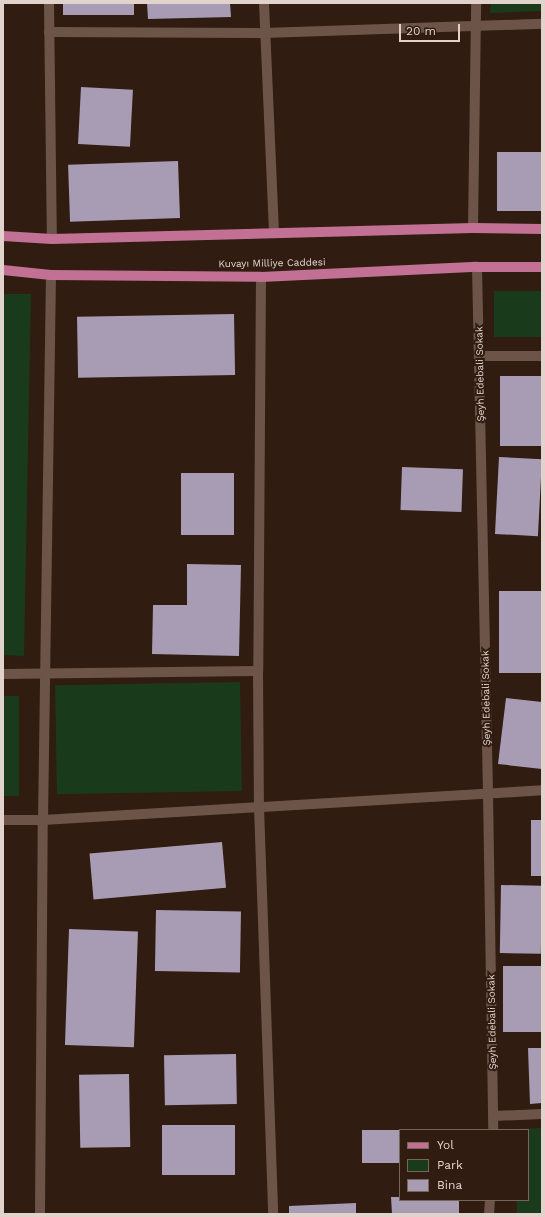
<!DOCTYPE html>
<html>
<head>
<meta charset="utf-8">
<style>
	body { margin:0 }
	#map { position:relative; width:545px; height:1217px; overflow:hidden; background:#301c11; font-family:"Work Sans",sans-serif }
	div>[style] { position:absolute }
	.green>* { inset:0; background:#1a3a1c; transform-origin:0 0 }
	.building>* { inset:0; background:#a79cb4; transform-origin:0 0 }
	.minor>* { height:10px; margin:-5px; padding:0 5px; transform-origin:5px; border-radius:5px; background:#6c5448 }
	.major>* { height:10px; margin:-5px; padding:0 5px; transform-origin:5px; border-radius:5px; background:#c27194 }
	span { translate:-50% -50%; white-space:nowrap; text-align:center; line-height:1.15; -webkit-text-stroke:4px #301c11; paint-order:stroke }
	.street-label { font-size:10px; color:#e1d3cc }
	.frame { position:absolute; inset:0; border:4px solid #e1d3cc; pointer-events:none }
	.legend { position:absolute; left:399px; top:1129px; width:130px; height:72px; box-sizing:border-box; background:#301c11; border:1px solid #77655c; margin:0; padding:5px 7px; list-style:none; font-size:12px; color:#e1d3cc }
	.legend li { display:flex; align-items:center; gap:8px; height:20px }
	.legend b { width:20px; border:1px solid #77655c }
	.scale { position:absolute; left:399px; top:24px; width:61px; height:18px; box-sizing:border-box; border:2px solid #e1d3cc; border-top:0; padding-left:5px; font-size:12px; line-height:14px; white-space:nowrap; color:#e1d3cc; -webkit-text-stroke:3px #301c11; paint-order:stroke }
</style>
</head>
<body>
<div id="map">
	<div class="green">
		<div style="clip-path:polygon(491px 3px,542px 3px,542px 11px,490px 13px)"></div>
		<div style="left:542px;top:291px;width:46px;height:48px;rotate:90deg"></div>
		<div style="clip-path:polygon(3px 294px,31px 294px,24px 656px,3px 655px)"></div>
		<div style="left:240px;top:682px;width:109px;height:185px;rotate:89deg"></div>
		<div style="left:3px;top:696px;width:16px;height:100px"></div>
		<div style="clip-path:polygon(542px 1128px,542px 1214px,517px 1214px,517px 1200px,528px 1200px,528px 1130px,518px 1129px)"></div>
	</div>
	<div class="building">
		<div style="left:63px;top:3px;width:71px;height:12px"></div>
		<div style="clip-path:polygon(147px 3px,230px 3px,231px 17px,148px 19px)"></div>
		<div style="left:81px;top:87px;width:52px;height:57px;rotate:3deg"></div>
		<div style="left:497px;top:152px;width:45px;height:59px"></div>
		<div style="left:178px;top:161px;width:57px;height:110px;rotate:88deg"></div>
		<div style="left:234px;top:314px;width:61px;height:157px;rotate:89deg"></div>
		<div style="left:542px;top:376px;width:70px;height:42px;rotate:90deg"></div>
		<div style="left:499px;top:457px;width:43px;height:77px;rotate:3deg"></div>
		<div style="left:402px;top:467px;width:61px;height:43px;rotate:2deg"></div>
		<div style="left:181px;top:473px;width:53px;height:62px"></div>
		<div style="clip-path:polygon(187px 564px,241px 565px,239px 656px,152px 654px,153px 605px,187px 605px)"></div>
		<div style="left:499px;top:591px;width:43px;height:82px"></div>
		<div style="clip-path:polygon(506px 698px,542px 702px,542px 769px,498px 764px)"></div>
		<div style="left:531px;top:820px;width:11px;height:56px"></div>
		<div style="left:222px;top:842px;width:46px;height:133px;rotate:85deg"></div>
		<div style="left:501px;top:885px;width:41px;height:68px;rotate:1deg"></div>
		<div style="left:156px;top:910px;width:85px;height:61px;rotate:1deg"></div>
		<div style="left:69px;top:929px;width:69px;height:116px;rotate:2deg"></div>
		<div style="left:542px;top:966px;width:66px;height:39px;rotate:90deg"></div>
		<div style="clip-path:polygon(528px 1048px,542px 1048px,542px 1103px,530px 1104px)"></div>
		<div style="left:236px;top:1054px;width:50px;height:72px;rotate:89deg"></div>
		<div style="left:129px;top:1074px;width:73px;height:50px;rotate:89deg"></div>
		<div style="left:235px;top:1125px;width:50px;height:73px;rotate:90deg"></div>
		<div style="left:400px;top:1130px;width:33px;height:38px;rotate:90deg"></div>
		<div style="clip-path:polygon(391px 1197px,400px 1197px,400px 1200px,459px 1200px,459px 1214px,392px 1214px)"></div>
		<div style="clip-path:polygon(356px 1203px,356px 1214px,289px 1214px,289px 1206px)"></div>
	</div>
	<div class="minor">
		<div style="left:49px;top:3px;width:236px;rotate:89.3deg"></div>
		<div style="left:264px;top:3px;width:230px;rotate:87.5deg"></div>
		<div style="left:49px;top:32px;width:215px;rotate:0.3deg"></div>
		<div style="left:264px;top:33px;width:278px;rotate:-1.9deg"></div>
		<div style="left:473px;top:228px;width:225px;rotate:-89.2deg"></div>
		<div style="left:477px;top:267px;width:526px;rotate:88.8deg"></div>
		<div style="left:488px;top:793px;width:337px;rotate:89.1deg"></div>
		<div style="left:261px;top:277px;width:394px;rotate:90.4deg"></div>
		<div style="left:258px;top:671px;width:136px;rotate:89.6deg"></div>
		<div style="left:259px;top:807px;width:407px;rotate:88deg"></div>
		<div style="left:479px;top:356px;width:63px"></div>
		<div style="left:3px;top:674px;width:255px;rotate:-0.7deg"></div>
		<div style="left:3px;top:820px;width:40px"></div>
		<div style="left:43px;top:820px;width:500px;rotate:-3.4deg"></div>
		<div style="left:493px;top:1116px;width:49px;rotate:-2.3deg"></div>
		<div style="left:40px;top:1214px;width:394px;rotate:-89.6deg"></div>
		<div style="left:43px;top:820px;width:545px;rotate:-89.16deg"></div>
		<div style="left:489px;top:1214px;width:14px;rotate:-86deg"></div>
	</div>
	<div class="major">
		<div style="left:3px;top:236px;width:49px;rotate:3.5deg"></div>
		<div style="left:52px;top:239px;width:421px;rotate:-1.5deg"></div>
		<div style="left:473px;top:228px;width:69px;rotate:0.8deg"></div>
		<div style="left:3px;top:270px;width:48px;rotate:5.9deg"></div>
		<div style="left:51px;top:275px;width:210px;rotate:0.5deg"></div>
		<div style="left:261px;top:277px;width:216px;rotate:-2.7deg"></div>
		<div style="left:477px;top:267px;width:65px"></div>
	</div>
	<div class="street-label">
		<span style="left:272px;top:263px;rotate:-1deg">Kuvayı Milliye Caddesi</span>
		<span style="left:480px;top:374px;rotate:-91deg">Şeyh Edebali Sokak</span>
		<span style="left:486px;top:698px;rotate:-91deg">Şeyh Edebali Sokak</span>
		<span style="left:492px;top:1022px;rotate:-91deg">Şeyh Edebali Sokak</span>
	</div>
	<div class="frame"></div>
	<ul class="legend">
	<li><b style="height:5px;background:#c27194"></b>Yol</li>
	<li><b style="height:11px;background:#1a3a1c"></b>Park</li>
	<li><b style="height:11px;background:#a79cb4"></b>Bina</li>
	</ul>
	<div class="scale">20 m</div>
</div>
</body>
</html>
